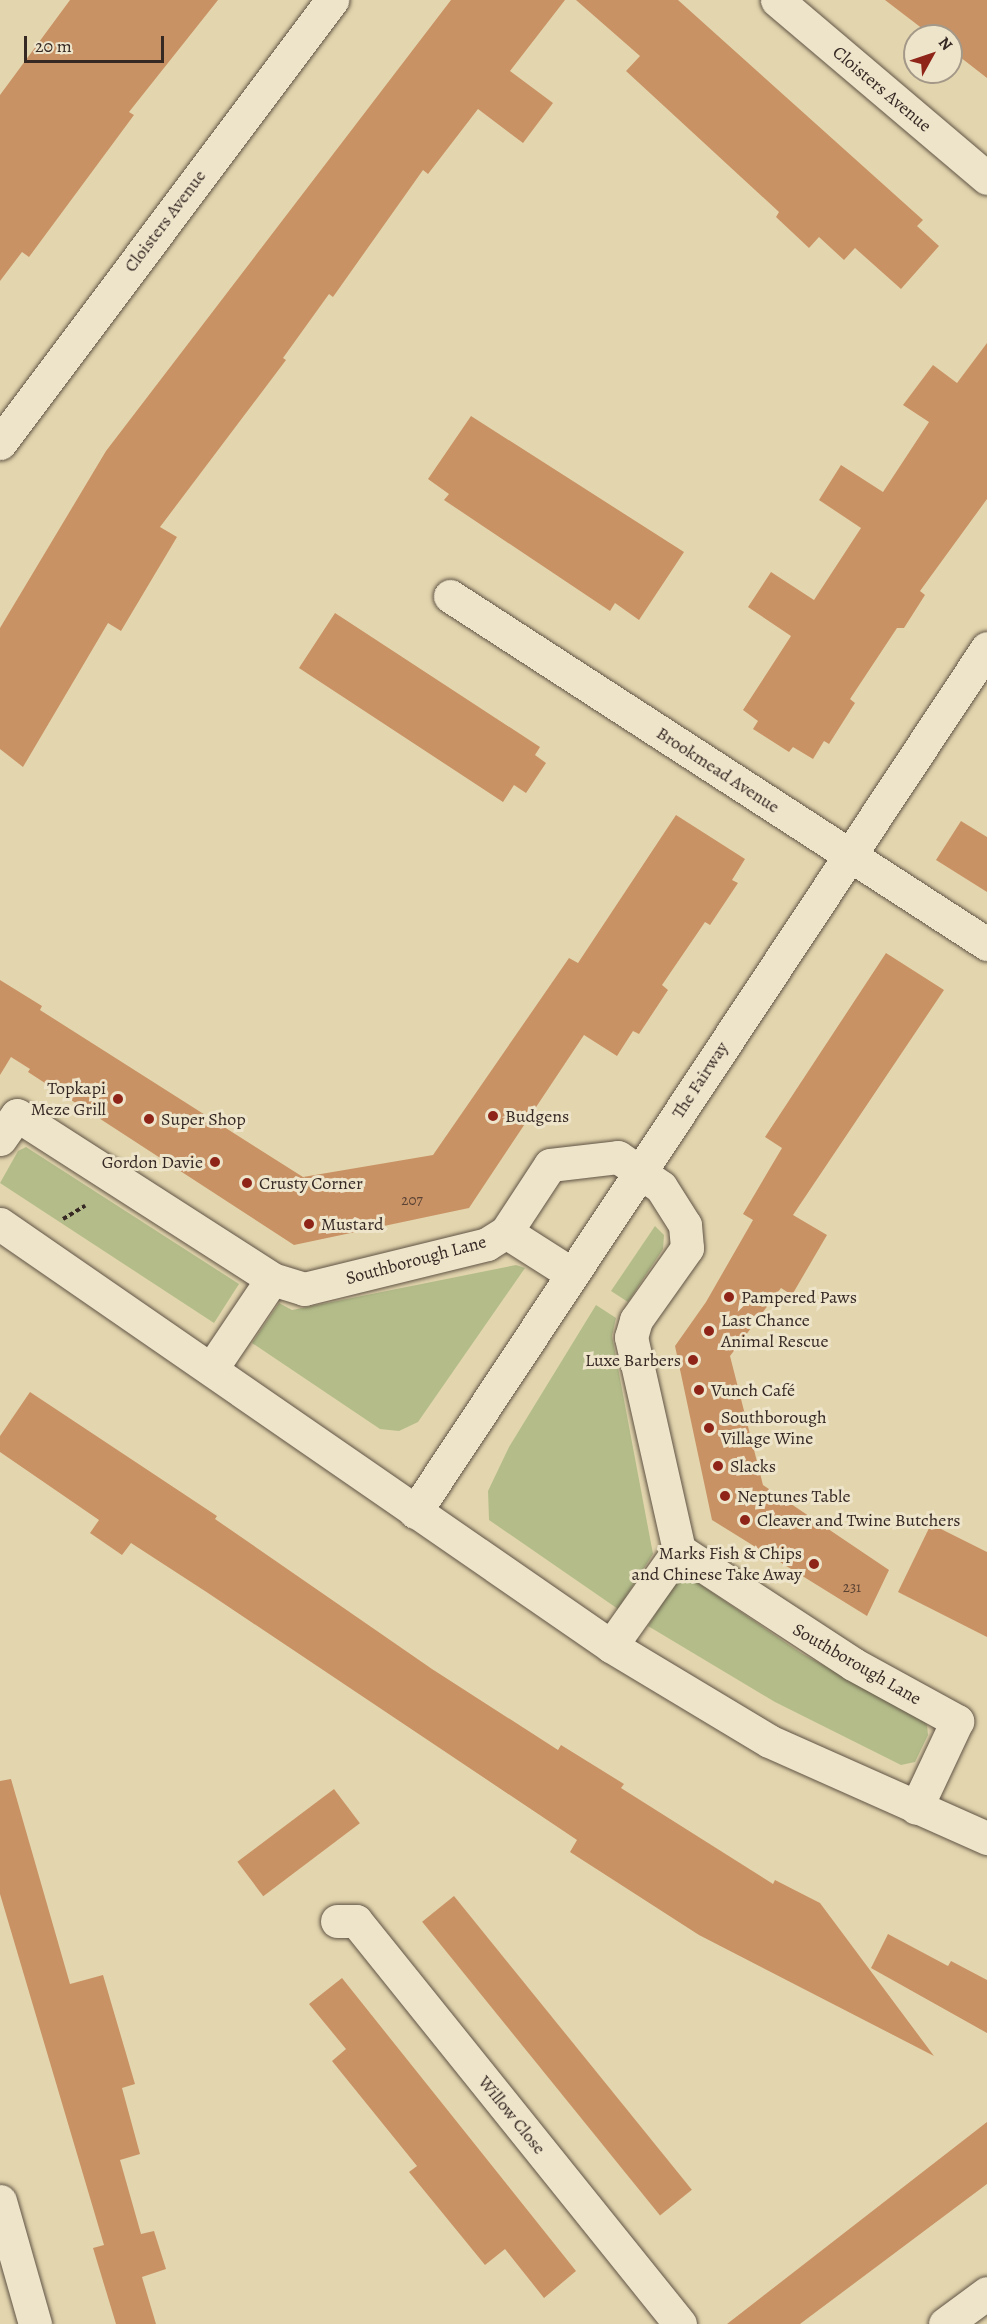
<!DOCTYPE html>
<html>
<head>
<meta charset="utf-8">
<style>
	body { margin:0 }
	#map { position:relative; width:987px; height:2324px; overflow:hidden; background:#e3d6ae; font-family:Alegreya,serif }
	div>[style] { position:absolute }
	.green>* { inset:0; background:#b4bd8a }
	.building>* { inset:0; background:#c99265; transform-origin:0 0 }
	.path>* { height:4px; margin-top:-2px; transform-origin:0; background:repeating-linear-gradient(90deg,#362924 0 4.5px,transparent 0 7.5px) }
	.roads { filter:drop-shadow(0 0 2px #615446) drop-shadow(0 0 2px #615446) }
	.minor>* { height:33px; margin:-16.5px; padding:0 16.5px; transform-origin:16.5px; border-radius:16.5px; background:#ede4ca }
	.dots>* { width:16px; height:16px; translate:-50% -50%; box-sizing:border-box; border:3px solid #ede4ca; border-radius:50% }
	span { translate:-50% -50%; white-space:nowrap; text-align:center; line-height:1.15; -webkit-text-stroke:6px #ede4ca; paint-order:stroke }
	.number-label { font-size:15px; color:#5b4334 }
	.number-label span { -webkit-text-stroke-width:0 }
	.street-label { font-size:18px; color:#362924 }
	.poi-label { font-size:18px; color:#362924 }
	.right { translate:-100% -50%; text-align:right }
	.left { translate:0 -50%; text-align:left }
	.north { position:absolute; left:903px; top:24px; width:60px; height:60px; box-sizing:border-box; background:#ede4ca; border:2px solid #a49988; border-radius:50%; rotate:50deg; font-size:16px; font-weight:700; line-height:24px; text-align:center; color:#362924 }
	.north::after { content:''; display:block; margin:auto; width:21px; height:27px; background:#8f2418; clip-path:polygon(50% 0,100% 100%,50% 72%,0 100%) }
	.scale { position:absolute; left:24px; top:36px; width:140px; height:27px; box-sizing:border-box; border:3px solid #362924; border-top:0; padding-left:8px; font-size:18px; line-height:21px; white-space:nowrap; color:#362924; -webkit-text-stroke:4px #ede4ca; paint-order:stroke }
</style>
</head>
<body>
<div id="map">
	<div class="green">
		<div style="clip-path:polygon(26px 1147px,239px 1284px,214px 1323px,0 1183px,18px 1151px)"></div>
		<div style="clip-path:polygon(655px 1226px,664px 1235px,663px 1249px,628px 1302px,611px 1291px)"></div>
		<div style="clip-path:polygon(516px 1265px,525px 1268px,418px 1422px,399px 1431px,380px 1429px,252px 1343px,279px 1303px,292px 1310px)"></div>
		<div style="clip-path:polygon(596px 1305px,616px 1318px,612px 1336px,653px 1554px,618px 1609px,489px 1520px,488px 1491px,509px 1447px)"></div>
		<div style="clip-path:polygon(682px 1572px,801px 1653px,920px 1718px,927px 1725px,928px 1735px,915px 1762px,901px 1765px,775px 1702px,648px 1626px)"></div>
	</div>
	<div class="building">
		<div style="clip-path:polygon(70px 0,218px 0,129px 112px,134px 115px,29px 257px,22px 252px,0 281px,0 95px)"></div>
		<div style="clip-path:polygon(451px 0,565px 0,510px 71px,553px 103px,523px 143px,478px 109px,428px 174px,423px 170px,333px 297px,329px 294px,283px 358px,286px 360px,160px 527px,177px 537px,121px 631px,108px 623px,23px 767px,0 749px,0 628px,106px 451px)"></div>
		<div style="clip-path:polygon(576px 0,678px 0,923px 220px,917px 226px,939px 246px,901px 289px,855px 248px,844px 260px,819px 237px,809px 248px,776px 217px,779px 212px,626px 71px,640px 56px)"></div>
		<div style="clip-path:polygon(885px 0,987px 0,987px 78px,951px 50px,951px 36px,932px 36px)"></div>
		<div style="clip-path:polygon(987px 343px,987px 499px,920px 591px,925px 595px,904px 628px,897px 628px,850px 699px,855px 703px,829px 744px,824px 741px,813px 759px,793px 747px,789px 752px,753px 729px,758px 721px,743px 710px,791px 636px,748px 607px,771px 572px,814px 600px,861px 528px,819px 500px,841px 465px,883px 492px,929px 422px,903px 405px,933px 365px,957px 383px)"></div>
		<div style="clip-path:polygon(471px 416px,684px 552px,639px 620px,615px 603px,610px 611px,444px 500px,449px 494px,428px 479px)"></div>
		<div style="clip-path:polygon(335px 613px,540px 747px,535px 755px,546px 763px,526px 793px,514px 785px,503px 802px,299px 668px)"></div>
		<div style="clip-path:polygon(676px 815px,745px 859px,732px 880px,738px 883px,710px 925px,705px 922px,662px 985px,668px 990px,639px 1034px,633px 1031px,617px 1056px,584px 1035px,469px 1208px,294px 1245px,28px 1072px,30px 1069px,11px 1057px,0 1075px,0 980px,42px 1006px,40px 1010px,303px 1177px,433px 1155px,569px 958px,578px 963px)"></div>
		<div style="clip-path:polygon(961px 821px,987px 837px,987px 892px,936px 860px)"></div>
		<div style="clip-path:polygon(886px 953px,944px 990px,793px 1215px,827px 1235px,792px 1295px,781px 1288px,730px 1356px,763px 1485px,889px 1570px,867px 1616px,712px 1520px,675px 1346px,706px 1302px,753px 1220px,743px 1214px,782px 1148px,765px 1137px)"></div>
		<div style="clip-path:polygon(30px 1392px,217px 1516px,215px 1519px,432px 1669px,558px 1750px,561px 1745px,624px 1784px,621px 1788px,773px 1884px,775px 1880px,820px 1903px,934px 2056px,699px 1935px,570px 1852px,577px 1840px,208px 1593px,131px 1543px,122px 1555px,90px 1533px,99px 1520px,0 1452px,0 1436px)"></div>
		<div style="clip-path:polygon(931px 1524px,987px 1552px,987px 1637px,898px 1592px)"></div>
		<div style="clip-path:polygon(11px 1779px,70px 1984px,103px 1975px,135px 2084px,122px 2088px,140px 2154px,120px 2160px,141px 2234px,154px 2231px,166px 2269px,142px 2277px,156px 2324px,116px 2324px,93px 2248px,104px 2245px,0 1894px,0 1781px)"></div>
		<div style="left:334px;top:1789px;width:43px;height:121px;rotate:53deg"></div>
		<div style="left:454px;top:1896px;width:378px;height:41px;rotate:51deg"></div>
		<div style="clip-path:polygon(888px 1934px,948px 1966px,951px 1961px,987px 1980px,987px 2033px,871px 1968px)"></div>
		<div style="clip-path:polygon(342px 1978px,576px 2271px,544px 2298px,505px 2249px,485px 2265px,409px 2172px,417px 2166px,332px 2061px,346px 2049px,309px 2004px)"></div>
		<div style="clip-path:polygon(987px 2122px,987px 2184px,800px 2324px,727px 2324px)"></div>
	</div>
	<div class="path">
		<div style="left:63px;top:1219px;width:26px;rotate:-31deg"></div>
	</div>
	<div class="roads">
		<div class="minor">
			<div style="left:777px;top:0;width:275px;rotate:40.3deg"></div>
			<div style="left:0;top:443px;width:554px;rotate:-53.15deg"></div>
			<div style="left:450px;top:596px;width:640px;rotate:32.95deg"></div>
			<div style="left:0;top:1139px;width:29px;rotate:-55deg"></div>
			<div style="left:17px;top:1115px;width:303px;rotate:32.7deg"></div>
			<div style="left:272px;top:1279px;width:34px;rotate:17deg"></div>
			<div style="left:304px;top:1289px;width:188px;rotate:-13.8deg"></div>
			<div style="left:487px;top:1244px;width:22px;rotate:-32deg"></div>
			<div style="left:506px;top:1232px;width:80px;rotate:-56.7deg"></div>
			<div style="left:550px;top:1165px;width:68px;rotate:-6.7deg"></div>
			<div style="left:618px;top:1157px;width:52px;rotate:34.9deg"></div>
			<div style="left:661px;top:1187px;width:45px;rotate:57.7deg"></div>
			<div style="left:685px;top:1225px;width:23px;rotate:85deg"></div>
			<div style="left:687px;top:1248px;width:88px;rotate:125.3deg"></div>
			<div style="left:636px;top:1320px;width:18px;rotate:106deg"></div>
			<div style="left:631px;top:1337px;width:218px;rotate:77.3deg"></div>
			<div style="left:679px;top:1550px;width:208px;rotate:33.2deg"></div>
			<div style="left:853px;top:1664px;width:119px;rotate:28.7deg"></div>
			<div style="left:957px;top:1721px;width:96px;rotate:115.2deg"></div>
			<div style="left:0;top:1224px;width:743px;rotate:34.63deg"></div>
			<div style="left:611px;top:1646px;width:184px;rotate:31deg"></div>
			<div style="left:769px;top:1741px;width:239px;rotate:24deg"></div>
			<div style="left:506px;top:1232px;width:78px;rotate:32.5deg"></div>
			<div style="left:212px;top:1368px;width:107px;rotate:-56deg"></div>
			<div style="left:415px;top:1512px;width:1036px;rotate:-56.49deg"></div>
			<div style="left:611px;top:1646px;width:118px;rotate:-54.7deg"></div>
			<div style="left:337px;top:1921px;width:19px"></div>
			<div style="left:356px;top:1921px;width:517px;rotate:51.2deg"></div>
			<div style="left:0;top:2201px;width:128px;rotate:74.1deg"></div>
			<div style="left:945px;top:2324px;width:52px;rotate:-36.4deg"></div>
		</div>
	</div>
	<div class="dots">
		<div style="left:118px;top:1099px;background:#8f2418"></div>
		<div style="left:493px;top:1116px;background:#8f2418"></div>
		<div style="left:149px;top:1119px;background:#8f2418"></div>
		<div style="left:215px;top:1162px;background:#8f2418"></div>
		<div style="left:247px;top:1183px;background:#8f2418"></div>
		<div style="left:309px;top:1224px;background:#8f2418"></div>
		<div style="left:729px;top:1297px;background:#8f2418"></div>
		<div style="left:709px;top:1331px;background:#8f2418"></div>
		<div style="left:693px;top:1360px;background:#8f2418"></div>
		<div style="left:699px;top:1390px;background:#8f2418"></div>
		<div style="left:709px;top:1428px;background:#8f2418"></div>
		<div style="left:718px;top:1466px;background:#8f2418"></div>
		<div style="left:725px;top:1496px;background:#8f2418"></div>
		<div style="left:745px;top:1520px;background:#8f2418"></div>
		<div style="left:814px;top:1564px;background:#8f2418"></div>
	</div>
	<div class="number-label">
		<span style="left:412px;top:1201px">207</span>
		<span style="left:852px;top:1588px">231</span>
	</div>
	<div class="street-label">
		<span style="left:882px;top:89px;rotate:40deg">Cloisters Avenue</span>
		<span style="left:165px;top:221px;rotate:-53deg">Cloisters Avenue</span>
		<span style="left:718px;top:770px;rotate:33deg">Brookmead Avenue</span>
		<span style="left:700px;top:1080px;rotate:-57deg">The Fairway</span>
		<span style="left:416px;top:1260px;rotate:-15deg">Southborough Lane</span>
		<span style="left:857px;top:1664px;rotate:30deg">Southborough Lane</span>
		<span style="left:512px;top:2115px;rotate:51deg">Willow Close</span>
	</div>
	<div class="poi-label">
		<span class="right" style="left:106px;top:1099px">Topkapi<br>Meze Grill</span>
		<span class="left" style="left:505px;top:1116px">Budgens</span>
		<span class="left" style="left:161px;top:1119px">Super Shop</span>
		<span class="right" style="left:203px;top:1162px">Gordon Davie</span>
		<span class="left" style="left:259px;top:1183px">Crusty Corner</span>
		<span class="left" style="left:321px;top:1224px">Mustard</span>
		<span class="left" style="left:741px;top:1297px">Pampered Paws</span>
		<span class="left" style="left:721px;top:1331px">Last Chance<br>Animal Rescue</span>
		<span class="right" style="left:681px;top:1360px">Luxe Barbers</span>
		<span class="left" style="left:711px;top:1390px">Vunch Café</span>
		<span class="left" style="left:721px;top:1428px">Southborough<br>Village Wine</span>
		<span class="left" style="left:730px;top:1466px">Slacks</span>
		<span class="left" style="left:737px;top:1496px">Neptunes Table</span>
		<span class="left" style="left:757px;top:1520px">Cleaver and Twine Butchers</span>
		<span class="right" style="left:802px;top:1564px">Marks Fish &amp; Chips<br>and Chinese Take Away</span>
	</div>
	<div class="north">N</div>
	<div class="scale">20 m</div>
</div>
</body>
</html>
